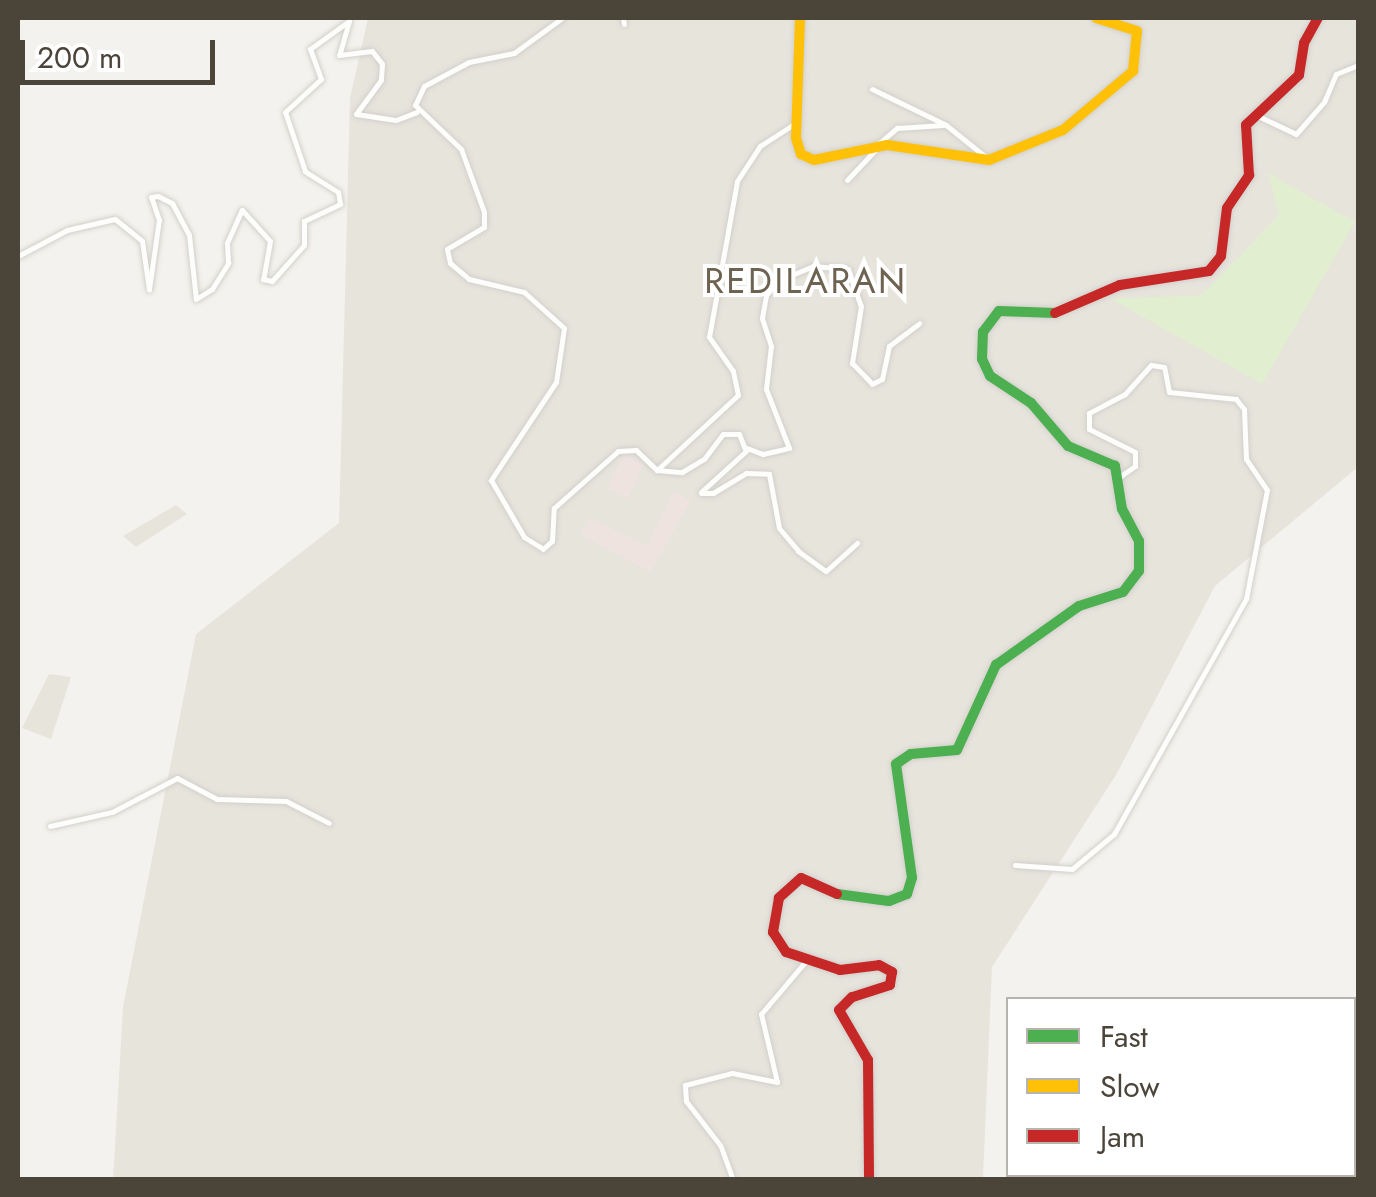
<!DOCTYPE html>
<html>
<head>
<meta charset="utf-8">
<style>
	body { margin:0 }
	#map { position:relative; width:1376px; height:1197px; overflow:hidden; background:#f4f2ee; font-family:Jost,sans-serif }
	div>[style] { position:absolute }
	.residential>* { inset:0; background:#e7e4dc }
	.medical>* { inset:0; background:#eee3df; transform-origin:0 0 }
	.green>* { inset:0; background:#e1eecf }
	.stream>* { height:2.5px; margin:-1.25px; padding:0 1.25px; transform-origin:1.25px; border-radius:1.25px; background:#c0ddf1 }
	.roads { filter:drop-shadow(0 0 2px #d2d0cb) drop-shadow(0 0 2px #d2d0cb) }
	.street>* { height:5px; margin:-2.5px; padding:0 2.5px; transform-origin:2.5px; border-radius:2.5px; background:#fdfdfc }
	.fast>* { height:10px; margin:-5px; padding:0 5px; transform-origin:5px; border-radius:5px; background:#4caf50 }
	.slow>* { height:10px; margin:-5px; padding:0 5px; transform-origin:5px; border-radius:5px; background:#ffc107 }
	.jam>* { height:10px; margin:-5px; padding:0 5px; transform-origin:5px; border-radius:5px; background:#c62828 }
	span { translate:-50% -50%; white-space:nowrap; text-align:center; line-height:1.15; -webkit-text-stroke:8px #fff; paint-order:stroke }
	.quarter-label { font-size:35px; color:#6e6250; letter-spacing:2.5px }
	.frame { position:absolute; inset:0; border:20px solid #4b4439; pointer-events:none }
	.legend { position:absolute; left:1006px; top:997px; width:350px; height:180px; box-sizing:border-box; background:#fff; border:2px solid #b7b4b0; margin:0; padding:12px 18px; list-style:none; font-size:30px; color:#4b4439 }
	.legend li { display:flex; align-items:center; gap:20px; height:50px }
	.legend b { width:50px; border:2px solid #b7b4b0 }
	.scale { position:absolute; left:20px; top:40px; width:195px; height:45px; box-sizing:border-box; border:5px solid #4b4439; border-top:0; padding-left:12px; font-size:30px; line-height:35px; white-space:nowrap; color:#4b4439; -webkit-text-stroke:8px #fff; paint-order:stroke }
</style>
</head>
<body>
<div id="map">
	<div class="residential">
		<div style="clip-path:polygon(368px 18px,1358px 18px,1358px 467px,1215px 586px,1116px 775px,992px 967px,983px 1179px,113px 1180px,123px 1007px,196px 634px,339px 523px,350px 98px)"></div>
		<div style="clip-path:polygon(176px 505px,187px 514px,136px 547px,123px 536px)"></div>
		<div style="clip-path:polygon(49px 674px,71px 677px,51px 739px,22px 728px)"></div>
	</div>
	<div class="medical">
		<div style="left:623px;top:454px;width:23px;height:38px;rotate:25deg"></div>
		<div style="clip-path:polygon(674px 492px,690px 501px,651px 572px,581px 535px,590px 518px,647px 546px)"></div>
	</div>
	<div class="green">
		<div style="clip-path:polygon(1268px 173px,1355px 222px,1262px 384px,1111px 299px,1202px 295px,1279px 215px)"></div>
	</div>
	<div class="stream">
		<div style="left:1354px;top:1109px;width:6px;rotate:-51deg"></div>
		<div style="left:1319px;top:1180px;width:6px;rotate:-81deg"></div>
	</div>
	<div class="roads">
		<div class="street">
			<div style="left:562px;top:18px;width:59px;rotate:143.9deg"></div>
			<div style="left:514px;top:53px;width:46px;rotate:168.7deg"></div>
			<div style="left:469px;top:62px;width:51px;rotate:151.9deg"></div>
			<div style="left:424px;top:86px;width:21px;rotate:115deg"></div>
			<div style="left:415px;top:105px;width:64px;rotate:43.7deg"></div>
			<div style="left:461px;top:149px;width:67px;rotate:69.9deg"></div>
			<div style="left:484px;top:212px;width:15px;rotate:90deg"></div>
			<div style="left:484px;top:227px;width:43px;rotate:149.3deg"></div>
			<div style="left:447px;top:249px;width:14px;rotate:78deg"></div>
			<div style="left:450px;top:263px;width:25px;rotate:40deg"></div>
			<div style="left:469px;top:279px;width:57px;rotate:13.3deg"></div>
			<div style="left:524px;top:292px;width:54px;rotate:42deg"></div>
			<div style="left:564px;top:328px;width:55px;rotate:98.4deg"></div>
			<div style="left:556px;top:382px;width:118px;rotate:123.6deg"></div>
			<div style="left:491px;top:480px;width:66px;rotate:59.9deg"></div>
			<div style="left:524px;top:537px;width:22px;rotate:32deg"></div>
			<div style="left:543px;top:549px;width:12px;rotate:-42deg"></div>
			<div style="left:552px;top:541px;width:33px;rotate:-87deg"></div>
			<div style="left:554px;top:508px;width:86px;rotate:-41.7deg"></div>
			<div style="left:618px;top:451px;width:18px;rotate:-3deg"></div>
			<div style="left:636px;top:450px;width:29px;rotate:44deg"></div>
			<div style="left:623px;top:18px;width:6px;rotate:81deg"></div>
			<div style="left:872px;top:89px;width:82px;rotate:25.9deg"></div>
			<div style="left:946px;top:125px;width:53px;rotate:38.8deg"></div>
			<div style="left:1256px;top:115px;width:44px;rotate:25.4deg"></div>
			<div style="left:1296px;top:134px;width:43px;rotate:-48.8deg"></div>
			<div style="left:1324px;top:102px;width:30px;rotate:-67deg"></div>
			<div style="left:1336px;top:74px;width:24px;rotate:-22deg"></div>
			<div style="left:876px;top:146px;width:28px;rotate:-41deg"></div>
			<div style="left:897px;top:128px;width:46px;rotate:-3.7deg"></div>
			<div style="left:847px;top:180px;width:44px;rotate:-46.8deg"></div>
			<div style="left:18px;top:256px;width:55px;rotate:-28deg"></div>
			<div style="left:67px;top:230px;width:49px;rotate:-12.9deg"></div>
			<div style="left:115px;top:219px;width:35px;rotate:39deg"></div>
			<div style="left:142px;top:241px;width:49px;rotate:81.7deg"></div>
			<div style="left:149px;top:289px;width:70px;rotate:-81.8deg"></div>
			<div style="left:159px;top:220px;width:24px;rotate:-109deg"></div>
			<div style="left:151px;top:197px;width:7px;rotate:-8deg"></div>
			<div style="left:158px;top:196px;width:16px;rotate:27deg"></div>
			<div style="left:172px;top:203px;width:36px;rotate:62deg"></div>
			<div style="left:189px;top:235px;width:64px;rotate:83.8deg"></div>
			<div style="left:196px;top:299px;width:19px;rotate:-32deg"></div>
			<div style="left:212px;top:289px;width:31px;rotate:-58deg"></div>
			<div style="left:228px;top:263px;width:20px;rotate:-93deg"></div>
			<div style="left:227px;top:243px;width:36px;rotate:-66deg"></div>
			<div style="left:242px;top:210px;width:42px;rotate:47.9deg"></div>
			<div style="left:270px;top:241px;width:39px;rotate:100deg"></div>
			<div style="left:263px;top:279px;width:9px;rotate:13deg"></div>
			<div style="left:272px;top:281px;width:48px;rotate:-48.4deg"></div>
			<div style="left:304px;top:245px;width:24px;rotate:-90deg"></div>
			<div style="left:304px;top:221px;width:40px;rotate:-25deg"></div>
			<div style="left:340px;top:204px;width:12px;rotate:-99deg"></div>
			<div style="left:338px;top:192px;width:39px;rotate:-148deg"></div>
			<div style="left:305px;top:171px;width:62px;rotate:-108.7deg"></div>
			<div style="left:285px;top:112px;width:49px;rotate:-42.5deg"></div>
			<div style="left:321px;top:79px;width:32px;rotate:-110deg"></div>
			<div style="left:310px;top:49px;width:48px;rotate:-35.7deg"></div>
			<div style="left:349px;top:21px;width:35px;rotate:106deg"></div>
			<div style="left:339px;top:55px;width:33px;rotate:-7deg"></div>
			<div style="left:372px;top:51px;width:16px;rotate:52deg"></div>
			<div style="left:382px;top:64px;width:16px;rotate:94deg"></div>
			<div style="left:381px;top:80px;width:42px;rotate:126.3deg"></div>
			<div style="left:356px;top:114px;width:40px;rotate:8.5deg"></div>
			<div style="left:396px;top:120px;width:22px;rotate:-21deg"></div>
			<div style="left:747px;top:448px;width:17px;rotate:21deg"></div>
			<div style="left:763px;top:454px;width:27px;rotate:-13deg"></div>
			<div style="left:789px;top:448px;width:63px;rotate:-111.3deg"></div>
			<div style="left:766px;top:389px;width:43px;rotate:-83.4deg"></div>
			<div style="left:771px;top:346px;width:29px;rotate:-108deg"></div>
			<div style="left:762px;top:318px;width:23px;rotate:-80deg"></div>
			<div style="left:766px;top:295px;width:21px;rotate:-47deg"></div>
			<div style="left:780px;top:280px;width:36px;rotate:-23deg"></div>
			<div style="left:813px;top:266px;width:35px;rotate:5deg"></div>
			<div style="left:848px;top:269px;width:39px;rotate:71deg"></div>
			<div style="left:861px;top:306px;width:58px;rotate:99deg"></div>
			<div style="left:852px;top:363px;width:29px;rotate:46deg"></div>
			<div style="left:872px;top:384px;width:11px;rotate:-27deg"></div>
			<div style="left:882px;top:379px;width:34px;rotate:-78deg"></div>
			<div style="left:889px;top:346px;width:38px;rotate:-37deg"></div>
			<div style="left:657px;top:470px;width:110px;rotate:-42.8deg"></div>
			<div style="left:738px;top:395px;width:25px;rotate:-102deg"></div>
			<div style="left:733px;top:371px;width:42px;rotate:-125.2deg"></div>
			<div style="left:709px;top:337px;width:158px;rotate:-79.8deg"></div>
			<div style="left:737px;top:181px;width:42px;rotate:-56.7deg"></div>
			<div style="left:760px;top:146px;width:40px;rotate:-32.9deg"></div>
			<div style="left:657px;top:470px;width:25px;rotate:5deg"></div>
			<div style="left:682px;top:472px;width:26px;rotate:-31deg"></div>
			<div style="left:704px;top:459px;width:31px;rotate:-53deg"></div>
			<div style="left:723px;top:434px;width:16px"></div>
			<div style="left:739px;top:434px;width:18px;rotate:68deg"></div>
			<div style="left:746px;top:451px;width:61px;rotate:137.7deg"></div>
			<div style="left:701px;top:493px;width:12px"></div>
			<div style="left:713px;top:493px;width:39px;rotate:-31deg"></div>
			<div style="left:746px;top:473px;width:23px;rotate:2deg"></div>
			<div style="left:769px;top:474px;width:55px;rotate:79.5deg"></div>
			<div style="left:779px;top:528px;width:30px;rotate:50deg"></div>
			<div style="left:798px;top:551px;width:34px;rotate:36deg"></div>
			<div style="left:826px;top:571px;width:42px;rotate:-42.1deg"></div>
			<div style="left:50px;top:826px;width:64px;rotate:-12.7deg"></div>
			<div style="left:112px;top:812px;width:73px;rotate:-27.6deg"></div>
			<div style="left:177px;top:778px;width:45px;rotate:27.7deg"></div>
			<div style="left:217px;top:799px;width:69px;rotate:1.7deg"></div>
			<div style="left:286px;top:801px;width:48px;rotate:27.1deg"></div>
			<div style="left:1015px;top:865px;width:57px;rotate:4deg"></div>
			<div style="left:1072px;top:869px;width:55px;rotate:-39.8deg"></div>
			<div style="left:1114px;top:834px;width:270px;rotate:-60.7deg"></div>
			<div style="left:1246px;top:599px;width:111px;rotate:-79.1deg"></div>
			<div style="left:1267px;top:490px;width:37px;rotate:-124deg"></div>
			<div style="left:1246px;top:459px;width:50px;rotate:-92.3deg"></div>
			<div style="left:1244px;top:409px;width:13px;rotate:-129deg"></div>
			<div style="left:1236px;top:399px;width:67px;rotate:-174deg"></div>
			<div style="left:1169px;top:392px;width:25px;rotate:-101deg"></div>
			<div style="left:1164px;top:367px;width:13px;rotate:-171deg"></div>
			<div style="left:1151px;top:365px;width:39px;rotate:132deg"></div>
			<div style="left:1125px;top:394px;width:41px;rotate:152.2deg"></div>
			<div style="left:1089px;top:413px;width:16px;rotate:90deg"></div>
			<div style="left:1089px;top:429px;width:51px;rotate:26.6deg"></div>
			<div style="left:1135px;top:452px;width:14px;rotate:90deg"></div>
			<div style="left:1135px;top:466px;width:21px;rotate:145deg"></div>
			<div style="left:733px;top:1180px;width:37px;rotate:-110deg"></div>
			<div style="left:720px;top:1145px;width:56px;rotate:-127.7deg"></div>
			<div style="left:686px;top:1101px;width:16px;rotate:-94deg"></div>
			<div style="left:685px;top:1085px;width:49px;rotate:-14.3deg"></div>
			<div style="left:732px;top:1073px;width:46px;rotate:11.3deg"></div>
			<div style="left:777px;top:1082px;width:70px;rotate:-103.2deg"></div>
			<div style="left:761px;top:1014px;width:68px;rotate:-49.8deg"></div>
		</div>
		<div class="fast">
			<div style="left:837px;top:894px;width:52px;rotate:7.7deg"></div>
			<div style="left:889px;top:901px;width:19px;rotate:-21deg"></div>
			<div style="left:907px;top:894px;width:17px;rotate:-73deg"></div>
			<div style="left:912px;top:878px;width:115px;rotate:-98deg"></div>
			<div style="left:896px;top:764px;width:18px;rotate:-34deg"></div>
			<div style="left:911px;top:754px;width:46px;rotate:-5deg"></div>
			<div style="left:957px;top:750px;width:94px;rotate:-65.4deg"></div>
			<div style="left:996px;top:665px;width:102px;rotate:-35.4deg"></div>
			<div style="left:1079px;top:606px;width:46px;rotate:-17.7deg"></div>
			<div style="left:1123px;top:592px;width:26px;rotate:-53deg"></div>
			<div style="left:1139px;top:571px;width:30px;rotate:-90deg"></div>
			<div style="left:1139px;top:541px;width:36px;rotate:-118deg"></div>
			<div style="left:1122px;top:509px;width:44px;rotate:-99.2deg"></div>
			<div style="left:1115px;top:466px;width:51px;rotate:-156.9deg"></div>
			<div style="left:1068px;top:446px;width:57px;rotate:-130.7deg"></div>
			<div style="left:1031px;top:403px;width:49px;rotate:-146.6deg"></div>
			<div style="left:990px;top:376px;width:19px;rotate:-115deg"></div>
			<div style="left:982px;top:359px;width:27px;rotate:-88deg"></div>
			<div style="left:983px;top:332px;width:26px;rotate:-53deg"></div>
			<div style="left:999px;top:311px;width:56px;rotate:2deg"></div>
		</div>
		<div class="slow">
			<div style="left:800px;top:18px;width:120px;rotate:91.9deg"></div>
			<div style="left:796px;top:138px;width:17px;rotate:73deg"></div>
			<div style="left:801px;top:154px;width:14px;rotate:25deg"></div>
			<div style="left:814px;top:160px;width:75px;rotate:-11.6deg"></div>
			<div style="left:887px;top:145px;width:103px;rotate:8.4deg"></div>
			<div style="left:989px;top:160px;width:80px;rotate:-22.1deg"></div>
			<div style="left:1063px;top:130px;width:92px;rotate:-40.1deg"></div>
			<div style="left:1133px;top:71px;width:40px;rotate:-84.3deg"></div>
			<div style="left:1137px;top:31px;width:43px;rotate:-162.4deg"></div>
		</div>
		<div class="jam">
			<div style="left:1055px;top:313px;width:71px;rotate:-23.3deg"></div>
			<div style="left:1120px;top:285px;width:90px;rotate:-8.9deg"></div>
			<div style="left:1209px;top:271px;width:19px;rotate:-51deg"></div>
			<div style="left:1221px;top:256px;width:48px;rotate:-82.9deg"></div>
			<div style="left:1227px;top:208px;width:40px;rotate:-56deg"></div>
			<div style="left:1249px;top:175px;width:50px;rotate:-93.4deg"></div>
			<div style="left:1246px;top:125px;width:73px;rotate:-43.3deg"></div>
			<div style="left:1299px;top:75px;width:32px;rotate:-81deg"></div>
			<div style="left:1304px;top:43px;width:29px;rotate:-61deg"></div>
			<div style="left:837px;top:894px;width:39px;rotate:-156deg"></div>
			<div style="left:801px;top:878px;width:30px;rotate:138deg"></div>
			<div style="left:779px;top:898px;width:35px;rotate:100deg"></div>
			<div style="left:773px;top:932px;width:24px;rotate:57deg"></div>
			<div style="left:786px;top:952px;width:57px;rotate:18.4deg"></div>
			<div style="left:840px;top:970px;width:39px;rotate:-7deg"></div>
			<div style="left:879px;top:965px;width:15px;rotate:28deg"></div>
			<div style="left:892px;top:972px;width:13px;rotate:99deg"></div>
			<div style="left:890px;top:985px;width:40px;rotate:162deg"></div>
			<div style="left:852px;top:997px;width:18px;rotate:135deg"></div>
			<div style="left:839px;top:1010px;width:58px;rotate:59.9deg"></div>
			<div style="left:868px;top:1060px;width:120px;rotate:89.5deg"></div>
		</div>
	</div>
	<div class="quarter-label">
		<span style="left:806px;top:281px">REDILARAN</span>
	</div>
	<div class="frame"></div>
	<ul class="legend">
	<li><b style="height:12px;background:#4caf50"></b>Fast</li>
	<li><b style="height:12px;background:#ffc107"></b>Slow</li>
	<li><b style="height:12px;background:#c62828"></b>Jam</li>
	</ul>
	<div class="scale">200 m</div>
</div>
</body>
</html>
